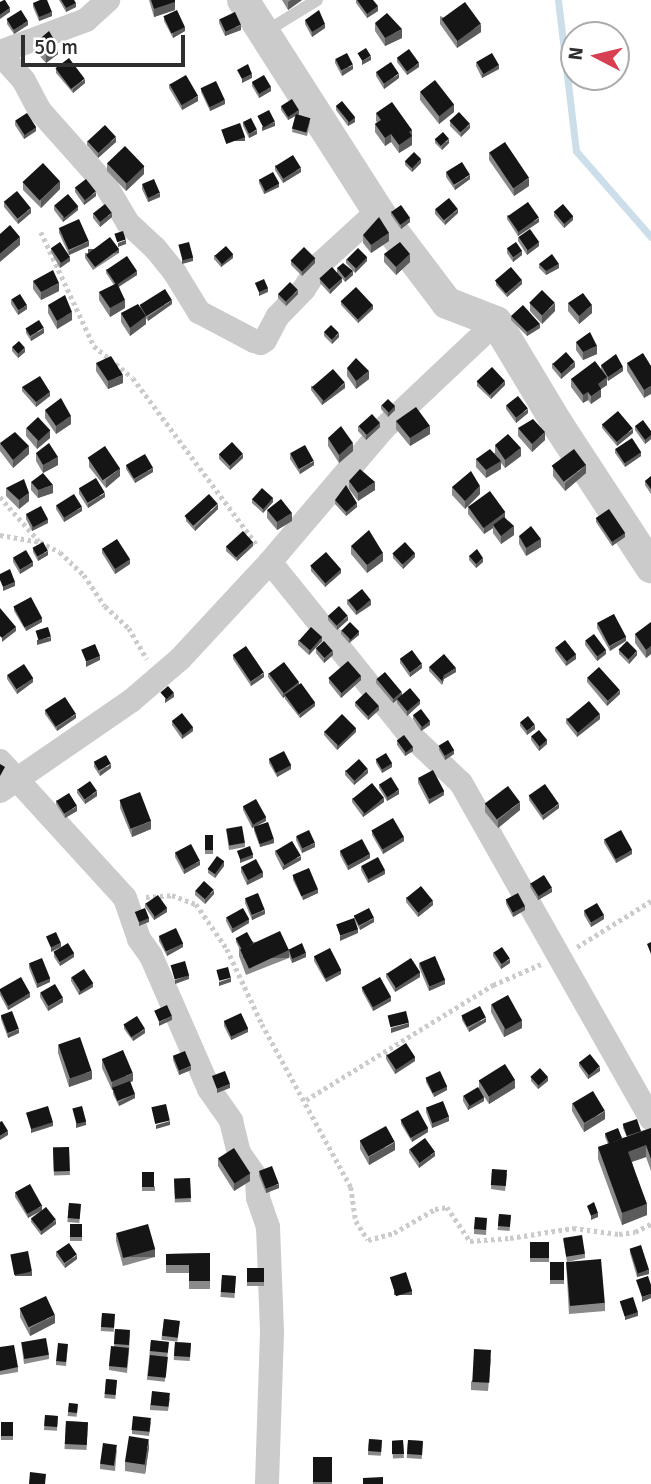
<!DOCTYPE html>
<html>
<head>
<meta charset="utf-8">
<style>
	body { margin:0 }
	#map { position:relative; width:651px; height:1484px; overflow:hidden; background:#fff; font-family:Signika,sans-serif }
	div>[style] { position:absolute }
	.stream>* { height:7px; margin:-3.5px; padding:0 3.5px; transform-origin:3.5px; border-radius:3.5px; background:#cbdee9 }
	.path>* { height:4.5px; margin-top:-2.25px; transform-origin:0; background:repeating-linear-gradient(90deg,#cbcbcb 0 3.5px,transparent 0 7px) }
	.service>* { height:12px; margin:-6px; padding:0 6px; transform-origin:6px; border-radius:6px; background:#cbcbcb }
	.minor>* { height:24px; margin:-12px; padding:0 12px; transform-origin:12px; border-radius:12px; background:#cbcbcb }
	.tertiary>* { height:32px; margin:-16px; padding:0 16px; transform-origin:16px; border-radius:16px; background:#cbcbcb }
	.wall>* { inset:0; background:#8a8a8a; transform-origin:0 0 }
	.shaded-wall>* { inset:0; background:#5b5b5b; transform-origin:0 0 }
	.building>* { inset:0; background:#151515; transform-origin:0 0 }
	span { translate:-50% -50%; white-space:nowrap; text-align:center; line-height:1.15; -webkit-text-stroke:7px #fff; paint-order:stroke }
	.north { position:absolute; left:560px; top:21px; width:70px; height:70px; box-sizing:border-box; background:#fff; border:2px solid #ababab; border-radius:50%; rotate:277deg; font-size:19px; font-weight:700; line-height:28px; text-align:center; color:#2e2e2e }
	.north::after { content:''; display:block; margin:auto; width:24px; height:32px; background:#d64050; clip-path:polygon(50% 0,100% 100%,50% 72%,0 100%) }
	.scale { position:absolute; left:21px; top:35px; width:164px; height:32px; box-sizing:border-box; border:4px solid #2e2e2e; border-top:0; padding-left:9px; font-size:21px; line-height:24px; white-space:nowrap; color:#2e2e2e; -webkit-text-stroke:5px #fff; paint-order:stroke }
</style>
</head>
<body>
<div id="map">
	<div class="stream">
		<div style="left:558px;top:0;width:152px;rotate:83.2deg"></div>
		<div style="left:576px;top:151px;width:114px;rotate:48.9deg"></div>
	</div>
	<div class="path">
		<div style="left:41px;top:232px;width:126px;rotate:65.1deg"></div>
		<div style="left:94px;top:346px;width:50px;rotate:39.4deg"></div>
		<div style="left:133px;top:378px;width:208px;rotate:53.4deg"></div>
		<div style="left:0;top:497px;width:59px;rotate:48.4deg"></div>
		<div style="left:0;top:535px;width:41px;rotate:9.9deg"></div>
		<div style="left:40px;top:542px;width:22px;rotate:27deg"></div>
		<div style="left:60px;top:552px;width:33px;rotate:44deg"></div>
		<div style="left:84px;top:575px;width:37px;rotate:56deg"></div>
		<div style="left:105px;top:606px;width:33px;rotate:43deg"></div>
		<div style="left:129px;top:628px;width:36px;rotate:60deg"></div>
		<div style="left:146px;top:897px;width:26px;rotate:-4deg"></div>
		<div style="left:172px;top:895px;width:26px;rotate:21deg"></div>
		<div style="left:196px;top:904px;width:55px;rotate:55.4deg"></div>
		<div style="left:227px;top:949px;width:83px;rotate:65deg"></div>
		<div style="left:262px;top:1024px;width:186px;rotate:61.4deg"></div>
		<div style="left:351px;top:1187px;width:34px;rotate:82deg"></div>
		<div style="left:356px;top:1221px;width:22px;rotate:58deg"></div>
		<div style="left:368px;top:1240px;width:27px;rotate:-15deg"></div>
		<div style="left:394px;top:1233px;width:48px;rotate:-30.3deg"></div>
		<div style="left:435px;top:1209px;width:12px;rotate:-9deg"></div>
		<div style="left:447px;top:1207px;width:41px;rotate:55.9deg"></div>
		<div style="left:470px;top:1241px;width:40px;rotate:-4.3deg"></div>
		<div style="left:510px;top:1238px;width:64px;rotate:-9deg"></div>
		<div style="left:573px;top:1228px;width:46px;rotate:7.4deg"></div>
		<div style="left:619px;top:1234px;width:16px;rotate:-7deg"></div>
		<div style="left:635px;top:1232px;width:18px;rotate:-27deg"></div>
		<div style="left:577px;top:947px;width:87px;rotate:-31.9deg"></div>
		<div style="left:306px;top:1100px;width:220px;rotate:-31.6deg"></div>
		<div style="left:493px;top:985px;width:52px;rotate:-23.6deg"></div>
	</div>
	<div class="service">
		<div style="left:265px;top:32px;width:61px;rotate:-31.6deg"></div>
	</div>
	<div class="minor">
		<div style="left:0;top:52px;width:92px;rotate:-20.4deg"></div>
		<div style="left:86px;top:20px;width:30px;rotate:-42deg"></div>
		<div style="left:0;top:54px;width:36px;rotate:48deg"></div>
		<div style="left:24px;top:81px;width:34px;rotate:62deg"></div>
		<div style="left:40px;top:111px;width:98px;rotate:48.3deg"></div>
		<div style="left:105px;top:184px;width:45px;rotate:59.5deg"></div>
		<div style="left:128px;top:223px;width:37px;rotate:43deg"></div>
		<div style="left:155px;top:248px;width:32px;rotate:51deg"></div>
		<div style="left:175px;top:273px;width:46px;rotate:58.4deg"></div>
		<div style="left:199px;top:312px;width:62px;rotate:27.8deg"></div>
		<div style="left:254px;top:341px;width:7px;rotate:16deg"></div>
		<div style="left:261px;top:343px;width:5px;rotate:-37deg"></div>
		<div style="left:265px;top:340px;width:27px;rotate:-62deg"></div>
		<div style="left:278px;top:316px;width:37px;rotate:-46deg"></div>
		<div style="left:304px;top:289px;width:31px;rotate:-57deg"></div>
		<div style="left:321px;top:263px;width:77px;rotate:-42.4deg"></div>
		<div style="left:270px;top:562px;width:218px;rotate:51.1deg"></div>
		<div style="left:407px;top:732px;width:74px;rotate:43.4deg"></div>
		<div style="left:461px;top:783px;width:386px;rotate:60.5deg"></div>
		<div style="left:0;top:761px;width:185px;rotate:47.6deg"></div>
		<div style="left:125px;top:898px;width:43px;rotate:71.1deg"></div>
		<div style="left:139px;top:939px;width:21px;rotate:55deg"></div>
		<div style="left:151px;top:956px;width:145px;rotate:66.4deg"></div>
		<div style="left:209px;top:1089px;width:39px;rotate:55deg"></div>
		<div style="left:231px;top:1121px;width:33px;rotate:76deg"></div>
		<div style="left:239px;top:1153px;width:32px;rotate:55deg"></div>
		<div style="left:257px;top:1179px;width:19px;rotate:87deg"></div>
		<div style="left:258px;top:1198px;width:31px;rotate:71deg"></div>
		<div style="left:268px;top:1227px;width:105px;rotate:87.8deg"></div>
		<div style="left:272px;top:1332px;width:152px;rotate:91.9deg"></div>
		<div style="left:0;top:791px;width:159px;rotate:-34.5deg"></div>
		<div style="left:131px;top:701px;width:65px;rotate:-40.6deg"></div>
		<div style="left:180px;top:659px;width:132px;rotate:-47.1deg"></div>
		<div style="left:270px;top:562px;width:176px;rotate:-49.6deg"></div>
		<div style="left:384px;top:428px;width:154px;rotate:-43.4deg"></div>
	</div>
	<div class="tertiary">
		<div style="left:243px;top:0;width:256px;rotate:57.4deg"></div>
		<div style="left:381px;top:216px;width:109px;rotate:52.8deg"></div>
		<div style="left:447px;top:303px;width:53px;rotate:21.2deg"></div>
		<div style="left:496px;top:322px;width:120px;rotate:59deg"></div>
		<div style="left:558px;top:425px;width:170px;rotate:56.8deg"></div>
	</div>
	<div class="wall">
		<div style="clip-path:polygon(59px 0,74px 0,76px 7px,66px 12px)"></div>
		<div style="clip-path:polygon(149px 0,175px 0,175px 10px,154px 17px)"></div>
		<div style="clip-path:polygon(282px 0,302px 0,288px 10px)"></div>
		<div style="clip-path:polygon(356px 0,373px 0,378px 11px,367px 18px,356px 3px)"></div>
		<div style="clip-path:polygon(33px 3px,52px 16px,39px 21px,33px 7px)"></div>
		<div style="clip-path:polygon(440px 16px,481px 32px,457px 48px,440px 24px)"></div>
		<div style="clip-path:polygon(164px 17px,185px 31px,173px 38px,164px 21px)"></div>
		<div style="clip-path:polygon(219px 19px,241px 30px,225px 36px,219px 23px)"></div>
		<div style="clip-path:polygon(7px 20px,28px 25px,14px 34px,7px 24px)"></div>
		<div style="clip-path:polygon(305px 20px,325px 28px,312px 37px,305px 24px)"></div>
		<div style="clip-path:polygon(375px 23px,402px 38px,385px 46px,375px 31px)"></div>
		<div style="clip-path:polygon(35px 43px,58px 54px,46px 63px,35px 51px)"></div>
		<div style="clip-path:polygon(397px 58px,419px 67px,407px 75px,397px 62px)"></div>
		<div style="clip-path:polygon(335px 59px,353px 69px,342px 76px,335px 63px)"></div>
		<div style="clip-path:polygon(476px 62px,499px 69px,482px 78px,476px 66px)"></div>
		<div style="clip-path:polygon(56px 69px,85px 83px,73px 93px,56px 73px)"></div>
		<div style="clip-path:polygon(376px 72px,399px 78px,384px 89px,376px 76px)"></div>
		<div style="clip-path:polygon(252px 82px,271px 91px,259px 98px,252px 86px)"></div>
		<div style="clip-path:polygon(169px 84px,198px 101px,182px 110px,169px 88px)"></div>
		<div style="clip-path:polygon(201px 88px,225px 104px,210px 111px,201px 92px)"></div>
		<div style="clip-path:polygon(420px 92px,454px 112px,439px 124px,420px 100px)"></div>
		<div style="clip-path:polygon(281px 106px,299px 114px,298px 115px,310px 122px,307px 136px,292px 132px,295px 116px,288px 120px,281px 110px)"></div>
		<div style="clip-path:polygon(336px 106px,355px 122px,348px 126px,336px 110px)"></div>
		<div style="clip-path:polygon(376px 113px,412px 130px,412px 145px,399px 153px,391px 142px,385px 146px,375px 132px,375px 124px,377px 122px,376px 121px)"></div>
		<div style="clip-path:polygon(15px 121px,36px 131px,24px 139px,15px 125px)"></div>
		<div style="clip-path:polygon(450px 121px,470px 128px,461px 137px,450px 126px)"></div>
		<div style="clip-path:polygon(243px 122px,257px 134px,249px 138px,243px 126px)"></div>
		<div style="clip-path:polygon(435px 139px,449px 143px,442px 150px,435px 143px)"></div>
		<div style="clip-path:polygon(87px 141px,116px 142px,98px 158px,87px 145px)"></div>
		<div style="clip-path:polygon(489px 152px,529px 186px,514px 196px,489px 160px)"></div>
		<div style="clip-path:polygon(405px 161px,421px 163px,412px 172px,405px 165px)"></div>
		<div style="clip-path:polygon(107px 163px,144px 174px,126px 191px,107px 171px)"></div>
		<div style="clip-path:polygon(275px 165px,301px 172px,283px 183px,275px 170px)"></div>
		<div style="clip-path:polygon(446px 173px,470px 179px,455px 190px,446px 177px)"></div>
		<div style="clip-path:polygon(259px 179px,279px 187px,264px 194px,259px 183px)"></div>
		<div style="clip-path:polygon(23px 182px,60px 189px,41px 208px,23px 190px)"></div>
		<div style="clip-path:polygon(142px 185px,160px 197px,148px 202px,142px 189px)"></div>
		<div style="clip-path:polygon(75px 187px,96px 196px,84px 205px,75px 192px)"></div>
		<div style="clip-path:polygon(4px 202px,31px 213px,18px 224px,4px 207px)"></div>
		<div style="clip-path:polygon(54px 206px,78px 210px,63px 222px,54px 210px)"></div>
		<div style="clip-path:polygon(435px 210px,458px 213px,445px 225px,435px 214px)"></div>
		<div style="clip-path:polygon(391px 211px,410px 222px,401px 229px,391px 215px)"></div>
		<div style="clip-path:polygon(554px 212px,573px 220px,564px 228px,554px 216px)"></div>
		<div style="clip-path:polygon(93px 213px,112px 217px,100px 227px,93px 218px)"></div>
		<div style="clip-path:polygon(507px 215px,539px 222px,518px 236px,507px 219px)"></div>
		<div style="clip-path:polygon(59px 228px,89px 246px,69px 255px,59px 233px)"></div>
		<div style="clip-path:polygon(363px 235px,389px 241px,371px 253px,363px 243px)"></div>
		<div style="clip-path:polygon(518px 237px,539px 246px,527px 255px,518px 241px)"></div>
		<div style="clip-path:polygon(51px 248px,70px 261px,60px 268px,51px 252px)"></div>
		<div style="clip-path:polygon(507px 249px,522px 255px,513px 262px,507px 253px)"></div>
		<div style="clip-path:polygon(85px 253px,119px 253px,93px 270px,85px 258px)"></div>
		<div style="clip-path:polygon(384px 254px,410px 262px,396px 275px,384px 262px)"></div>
		<div style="clip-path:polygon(214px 255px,233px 258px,221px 267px,214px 259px)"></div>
		<div style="clip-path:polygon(346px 259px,367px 261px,355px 273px,346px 263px)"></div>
		<div style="clip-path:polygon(291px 261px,315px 263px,302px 276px,291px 265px)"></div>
		<div style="clip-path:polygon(539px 264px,559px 268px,546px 275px,539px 268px)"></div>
		<div style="clip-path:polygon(337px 268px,353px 275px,345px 282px,342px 278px,342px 282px,330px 294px,320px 283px,320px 279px,337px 273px)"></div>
		<div style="clip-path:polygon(106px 269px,137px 275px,119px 287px,125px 308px,110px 317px,99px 300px,99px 292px,114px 285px,106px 273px)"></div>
		<div style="clip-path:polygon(33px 281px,59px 291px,41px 300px,33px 289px)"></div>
		<div style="clip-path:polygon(496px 281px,522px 284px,507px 297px,496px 285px)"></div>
		<div style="clip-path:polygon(278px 294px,298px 294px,286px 306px,278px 298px)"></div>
		<div style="clip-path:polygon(11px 299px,27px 309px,18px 315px,11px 304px)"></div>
		<div style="clip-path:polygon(341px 301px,373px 309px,358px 323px,341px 305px)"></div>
		<div style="clip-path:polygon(530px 303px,555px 311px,542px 324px,530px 311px)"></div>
		<div style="clip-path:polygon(568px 303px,592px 313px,579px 324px,568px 311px)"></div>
		<div style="clip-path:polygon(172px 304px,148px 321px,146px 318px,146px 324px,130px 336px,121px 322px,121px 313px,140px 307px)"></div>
		<div style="clip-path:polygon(48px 305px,72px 320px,57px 329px,48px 313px)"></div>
		<div style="clip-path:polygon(511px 316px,540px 328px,527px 336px,511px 320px)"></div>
		<div style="clip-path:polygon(26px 329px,44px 333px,31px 341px,26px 333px)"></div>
		<div style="clip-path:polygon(324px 332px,339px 337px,332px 344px,324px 336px)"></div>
		<div style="clip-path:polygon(576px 342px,597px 354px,583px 360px,576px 350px)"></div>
		<div style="clip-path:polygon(12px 347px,25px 352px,18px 358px,12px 351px)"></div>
		<div style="clip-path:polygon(96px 363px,123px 383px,108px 389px,96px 371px)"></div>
		<div style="clip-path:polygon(552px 363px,575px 367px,561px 379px,552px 368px)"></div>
		<div style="clip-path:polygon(627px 363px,651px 366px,644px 398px,627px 371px)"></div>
		<div style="clip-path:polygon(601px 365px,623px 371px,608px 381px,607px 379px,607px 385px,601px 389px,601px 397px,591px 404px,588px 400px,583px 403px,571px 387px,571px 379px,601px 369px)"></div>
		<div style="clip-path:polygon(347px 368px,369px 379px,356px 389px,347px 376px)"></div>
		<div style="clip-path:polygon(477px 382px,505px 385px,491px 399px,477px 386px)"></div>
		<div style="clip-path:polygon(311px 386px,345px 388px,322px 405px,311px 390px)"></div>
		<div style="clip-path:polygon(22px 387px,50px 396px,36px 407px,22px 391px)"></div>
		<div style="clip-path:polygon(381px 405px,395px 410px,388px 417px,381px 409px)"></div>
		<div style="clip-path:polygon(506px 405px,528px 413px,516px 423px,506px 409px)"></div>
		<div style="clip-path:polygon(45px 410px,71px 424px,56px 434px,45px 418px)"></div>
		<div style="clip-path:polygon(396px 421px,430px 434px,410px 446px,396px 429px)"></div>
		<div style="clip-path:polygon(602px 424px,633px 433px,617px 446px,602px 428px)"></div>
		<div style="clip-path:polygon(358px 426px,380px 427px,366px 440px,358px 431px)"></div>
		<div style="clip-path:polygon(635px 426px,651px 431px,651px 439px,645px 444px,635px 430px)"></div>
		<div style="clip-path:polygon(26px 428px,50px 438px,37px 449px,26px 436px)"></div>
		<div style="clip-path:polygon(518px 428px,545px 440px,532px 452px,518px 436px)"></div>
		<div style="clip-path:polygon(328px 438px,353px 451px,339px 463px,328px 446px)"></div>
		<div style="clip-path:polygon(0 443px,29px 454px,13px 468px,0 451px)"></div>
		<div style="clip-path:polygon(495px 445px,521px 456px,505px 468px,501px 463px,501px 469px,486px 478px,476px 467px,476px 459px,495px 453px)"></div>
		<div style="clip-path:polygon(615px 449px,641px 456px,625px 467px,615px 453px)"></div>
		<div style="clip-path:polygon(36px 453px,58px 465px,43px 473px,36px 461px)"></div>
		<div style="clip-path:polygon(290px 454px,314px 465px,300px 474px,290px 459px)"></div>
		<div style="clip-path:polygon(219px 455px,243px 458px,230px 470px,219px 459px)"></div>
		<div style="clip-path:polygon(89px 459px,120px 476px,106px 488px,89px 467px)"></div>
		<div style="clip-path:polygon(126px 465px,153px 472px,135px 483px,126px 469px)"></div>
		<div style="clip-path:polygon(553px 468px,586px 473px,565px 491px,553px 476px)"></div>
		<div style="clip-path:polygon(651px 476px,651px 494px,645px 485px,645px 481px)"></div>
		<div style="clip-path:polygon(349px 481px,375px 490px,358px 501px,349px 489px)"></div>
		<div style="clip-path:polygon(31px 482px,53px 493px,38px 498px,31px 490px)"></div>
		<div style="clip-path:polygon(452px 487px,480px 494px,465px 509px,452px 495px)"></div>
		<div style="clip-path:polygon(6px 488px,29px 501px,19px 509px,6px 496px)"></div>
		<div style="clip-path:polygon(79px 489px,105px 497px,88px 508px,79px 494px)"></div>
		<div style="clip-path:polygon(252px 499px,273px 502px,263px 513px,252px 503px)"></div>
		<div style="clip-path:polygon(335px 500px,357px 507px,346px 516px,335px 504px)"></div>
		<div style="clip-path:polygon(56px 505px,82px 511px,64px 522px,56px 509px)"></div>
		<div style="clip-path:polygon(468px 506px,505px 518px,514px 535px,501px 544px,493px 533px,493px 528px,484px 534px,468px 514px)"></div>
		<div style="clip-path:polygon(218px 509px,195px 531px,186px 521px,186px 517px)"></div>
		<div style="clip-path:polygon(267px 510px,292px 521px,277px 530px,267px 518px)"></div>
		<div style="clip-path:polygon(26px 514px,48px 523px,32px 531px,26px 519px)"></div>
		<div style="clip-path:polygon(596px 518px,625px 537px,612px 546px,596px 522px)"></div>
		<div style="clip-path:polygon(519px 536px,541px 547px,526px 556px,519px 544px)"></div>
		<div style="clip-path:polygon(253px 546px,237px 561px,226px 551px,226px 547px)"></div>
		<div style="clip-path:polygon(351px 546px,383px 561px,367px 573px,351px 554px)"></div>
		<div style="clip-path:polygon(33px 548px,48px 555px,38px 561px,33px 552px)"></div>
		<div style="clip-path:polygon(102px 549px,130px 564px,115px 574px,102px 553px)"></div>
		<div style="clip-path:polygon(393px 554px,415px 557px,403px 569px,393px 558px)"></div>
		<div style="clip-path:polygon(469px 556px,483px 562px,476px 568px,469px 560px)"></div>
		<div style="clip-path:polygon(13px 558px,33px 566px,20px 574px,13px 562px)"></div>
		<div style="clip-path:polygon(311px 566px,341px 573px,325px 587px,311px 571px)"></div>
		<div style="clip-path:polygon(347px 599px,371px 605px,356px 615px,347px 604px)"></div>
		<div style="clip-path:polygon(14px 607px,42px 622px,26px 631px,14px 611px)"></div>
		<div style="clip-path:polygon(614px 614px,610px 651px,597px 628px,597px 623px)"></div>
		<div style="clip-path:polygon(328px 616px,348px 620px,337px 630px,328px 620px)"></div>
		<div style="clip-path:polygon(651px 622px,651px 654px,646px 658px,635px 643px,635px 634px)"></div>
		<div style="clip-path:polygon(341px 630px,359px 635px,349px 643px,341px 634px)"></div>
		<div style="clip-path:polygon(298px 640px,322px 641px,309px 655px,298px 645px)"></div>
		<div style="clip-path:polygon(585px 641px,606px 654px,597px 661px,585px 645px)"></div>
		<div style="clip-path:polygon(555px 647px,576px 659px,566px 666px,555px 651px)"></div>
		<div style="clip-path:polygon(316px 649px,333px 655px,324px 663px,316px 653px)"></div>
		<div style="clip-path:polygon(619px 650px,637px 655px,629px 664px,619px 654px)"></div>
		<div style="clip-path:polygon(233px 655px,264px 677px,251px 686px,233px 659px)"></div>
		<div style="clip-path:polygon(400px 659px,422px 668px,410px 677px,400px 663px)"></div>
		<div style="clip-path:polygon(429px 667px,456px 672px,444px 679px,442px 685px,429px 671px)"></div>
		<div style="clip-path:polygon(268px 673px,299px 684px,315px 706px,300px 718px,285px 699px,285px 697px,283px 698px,268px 677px)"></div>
		<div style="clip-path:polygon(7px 675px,33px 682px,17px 694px,7px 679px)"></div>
		<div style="clip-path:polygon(587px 678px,620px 694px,607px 706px,587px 682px)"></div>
		<div style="clip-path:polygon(329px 679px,361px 680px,341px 698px,329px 683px)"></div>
		<div style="clip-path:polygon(376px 679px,402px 695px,420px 704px,407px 716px,397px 703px,397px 700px,393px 703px,376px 683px)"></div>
		<div style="clip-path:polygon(355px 702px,379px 710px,368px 720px,355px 706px)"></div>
		<div style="clip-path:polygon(45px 710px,76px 718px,57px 731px,45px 714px)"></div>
		<div style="clip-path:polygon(413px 715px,430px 725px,421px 731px,413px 719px)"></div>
		<div style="clip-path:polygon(566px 718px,600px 719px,577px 737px,566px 723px)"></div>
		<div style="clip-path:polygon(172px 721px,193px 731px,182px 739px,172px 725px)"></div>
		<div style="clip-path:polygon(520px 722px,535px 729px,527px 735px,520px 726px)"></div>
		<div style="clip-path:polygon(324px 731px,356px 732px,337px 750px,324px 735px)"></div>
		<div style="clip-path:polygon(531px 736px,547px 744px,539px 751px,531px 740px)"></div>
		<div style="clip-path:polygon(397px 741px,413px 751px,405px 756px,397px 745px)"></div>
		<div style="clip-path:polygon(439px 746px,454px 754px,445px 760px,439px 750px)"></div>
		<div style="clip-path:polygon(269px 759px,291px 769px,277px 777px,269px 763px)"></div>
		<div style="clip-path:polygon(376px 759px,392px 767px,382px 773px,376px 763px)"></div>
		<div style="clip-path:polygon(94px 763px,111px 768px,100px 776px,94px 767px)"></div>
		<div style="clip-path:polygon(345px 770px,368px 773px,354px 785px,345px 775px)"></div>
		<div style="clip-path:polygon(418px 779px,444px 795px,429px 804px,418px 783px)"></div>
		<div style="clip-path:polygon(379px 784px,399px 794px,387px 801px,379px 788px)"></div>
		<div style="clip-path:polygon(77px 789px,97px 796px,85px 804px,77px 793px)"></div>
		<div style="clip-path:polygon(529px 796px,559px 808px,543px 820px,529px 800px)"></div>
		<div style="clip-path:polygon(352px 798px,384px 802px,363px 817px,352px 802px)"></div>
		<div style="clip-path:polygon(56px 800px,77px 811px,65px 818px,56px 804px)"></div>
		<div style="clip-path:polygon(120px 800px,151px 829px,132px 837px,120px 808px)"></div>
		<div style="clip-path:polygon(485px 804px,520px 810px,498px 828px,485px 812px)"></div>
		<div style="clip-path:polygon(243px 806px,266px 821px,255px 827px,274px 843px,260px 847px,254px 831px,254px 827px,252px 828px,243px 810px)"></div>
		<div style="clip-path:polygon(226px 829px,245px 843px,245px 847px,229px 850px)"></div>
		<div style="clip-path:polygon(372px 831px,404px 841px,383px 854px,372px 835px)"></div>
		<div style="left:205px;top:835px;width:8px;height:19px"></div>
		<div style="clip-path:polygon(296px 836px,315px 847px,302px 853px,296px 840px)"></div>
		<div style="clip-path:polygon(604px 839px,632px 854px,616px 863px,604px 843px)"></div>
		<div style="clip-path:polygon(275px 850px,301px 860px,283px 870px,275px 854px)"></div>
		<div style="clip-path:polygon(340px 851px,370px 858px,348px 870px,340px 855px)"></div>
		<div style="clip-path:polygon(175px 852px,200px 865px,184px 874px,175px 857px)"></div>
		<div style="clip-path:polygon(224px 866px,215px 878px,208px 873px,208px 869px)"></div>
		<div style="clip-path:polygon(361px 866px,385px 874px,368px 883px,361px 870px)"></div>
		<div style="clip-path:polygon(241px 867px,263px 877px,247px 885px,241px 872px)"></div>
		<div style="clip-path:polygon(293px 876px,318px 893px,303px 900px,293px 880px)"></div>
		<div style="clip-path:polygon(530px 883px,552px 892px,538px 900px,530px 887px)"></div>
		<div style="clip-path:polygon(195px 891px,214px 894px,205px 904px,195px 895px)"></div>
		<div style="clip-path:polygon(406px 897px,433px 905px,418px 917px,406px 902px)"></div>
		<div style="clip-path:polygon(245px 899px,265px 914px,252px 920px,245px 903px)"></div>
		<div style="clip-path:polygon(506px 900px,525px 910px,513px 917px,506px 904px)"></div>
		<div style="clip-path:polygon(145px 903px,167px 912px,154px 920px,145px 907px)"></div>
		<div style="clip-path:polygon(584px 911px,604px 919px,591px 927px,584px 915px)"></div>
		<div style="clip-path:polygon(354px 915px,374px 922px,360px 930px,354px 919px)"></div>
		<div style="clip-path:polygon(226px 917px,249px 923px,232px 933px,226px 921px)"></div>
		<div style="clip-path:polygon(159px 937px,183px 947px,167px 956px,159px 941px)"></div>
		<div style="clip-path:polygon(236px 938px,288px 949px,306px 957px,292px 963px,289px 956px,289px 958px,246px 975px,239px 956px,239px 948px,236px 942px)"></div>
		<div style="clip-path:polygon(493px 952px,510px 963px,501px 969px,493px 956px)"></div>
		<div style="clip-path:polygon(54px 953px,74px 957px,60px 966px,54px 957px)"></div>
		<div style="clip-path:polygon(314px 956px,341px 974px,326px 982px,314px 961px)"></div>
		<div style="clip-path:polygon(419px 963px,445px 984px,429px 991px,419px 967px)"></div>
		<div style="clip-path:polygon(29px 964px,50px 982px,37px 988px,29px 968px)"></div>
		<div style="clip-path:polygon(386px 973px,420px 977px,395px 992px,386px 977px)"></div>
		<div style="clip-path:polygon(71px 977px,93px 987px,79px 995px,71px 981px)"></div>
		<div style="clip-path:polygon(362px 987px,391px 1001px,373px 1011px,362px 991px)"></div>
		<div style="clip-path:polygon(0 989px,30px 997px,8px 1010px,0 995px)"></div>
		<div style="clip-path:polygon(40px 993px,63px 1002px,48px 1011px,40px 997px)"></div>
		<div style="clip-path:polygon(491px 1004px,522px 1028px,504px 1037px,491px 1012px)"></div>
		<div style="clip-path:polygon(1px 1015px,19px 1033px,8px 1038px,1px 1019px)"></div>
		<div style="clip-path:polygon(462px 1016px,486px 1022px,469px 1032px,462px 1020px)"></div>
		<div style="clip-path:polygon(224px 1022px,248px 1032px,231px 1040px,224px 1026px)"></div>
		<div style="clip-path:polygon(124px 1025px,145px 1033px,133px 1041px,124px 1029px)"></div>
		<div style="clip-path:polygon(58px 1045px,92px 1079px,69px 1087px,58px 1053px)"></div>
		<div style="clip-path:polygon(386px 1054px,415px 1061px,395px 1074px,386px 1059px)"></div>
		<div style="clip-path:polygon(173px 1056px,191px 1070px,179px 1075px,173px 1060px)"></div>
		<div style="clip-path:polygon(102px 1060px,133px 1081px,130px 1082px,135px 1098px,119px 1106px,113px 1094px,113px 1090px,112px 1090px,102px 1068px)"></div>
		<div style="clip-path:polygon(579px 1062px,600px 1071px,588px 1079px,579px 1066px)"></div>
		<div style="clip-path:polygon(531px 1077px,548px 1081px,538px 1089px,531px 1081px)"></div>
		<div style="clip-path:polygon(426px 1078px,447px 1090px,434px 1097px,426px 1082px)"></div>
		<div style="clip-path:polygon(479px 1080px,515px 1088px,489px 1104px,479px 1089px,484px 1101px,468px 1110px,463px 1101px,463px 1096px,479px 1088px)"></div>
		<div style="clip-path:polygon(572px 1103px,605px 1119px,584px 1132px,572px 1111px)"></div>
		<div style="clip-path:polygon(426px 1107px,449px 1121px,432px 1128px,426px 1112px)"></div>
		<div style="clip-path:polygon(401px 1120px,428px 1132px,412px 1142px,401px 1124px)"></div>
		<div style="clip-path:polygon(623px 1124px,641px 1131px,651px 1128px,651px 1171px,646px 1157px,632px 1162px,647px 1215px,622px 1225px,598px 1159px,598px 1147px,608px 1144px,605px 1137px,605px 1133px,622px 1138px,627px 1137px,623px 1128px)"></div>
		<div style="clip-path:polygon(360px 1141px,395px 1150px,369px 1165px,360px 1149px)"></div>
		<div style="left:69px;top:1147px;width:28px;height:16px;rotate:88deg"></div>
		<div style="clip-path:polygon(409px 1149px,435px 1156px,419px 1168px,409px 1153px)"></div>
		<div style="clip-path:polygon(218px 1158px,250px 1181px,234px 1191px,218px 1166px)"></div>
		<div style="clip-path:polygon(492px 1169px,507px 1174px,505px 1191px,491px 1189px)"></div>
		<div style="clip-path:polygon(142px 1172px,155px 1187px,155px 1191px,142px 1191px)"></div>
		<div style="clip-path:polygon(259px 1172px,279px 1188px,266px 1193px,259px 1176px)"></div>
		<div style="left:190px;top:1178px;width:24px;height:16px;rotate:88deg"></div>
		<div style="clip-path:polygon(15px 1192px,42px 1210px,56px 1224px,41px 1235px,31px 1222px,31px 1218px,40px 1211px,28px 1218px,15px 1197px)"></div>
		<div style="left:69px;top:1203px;width:12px;height:19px;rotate:5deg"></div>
		<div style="left:499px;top:1214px;width:12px;height:16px;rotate:5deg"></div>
		<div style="clip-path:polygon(487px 1218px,486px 1235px,474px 1234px,474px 1229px)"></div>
		<div style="left:70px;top:1224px;width:12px;height:17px"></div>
		<div style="clip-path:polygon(116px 1233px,155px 1257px,123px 1266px,116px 1241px)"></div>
		<div style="clip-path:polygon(563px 1239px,585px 1254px,585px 1258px,567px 1262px)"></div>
		<div style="left:530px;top:1242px;width:19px;height:20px"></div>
		<div style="clip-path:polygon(630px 1249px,649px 1274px,637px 1277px,630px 1253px)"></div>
		<div style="clip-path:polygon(56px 1251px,77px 1259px,65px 1268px,56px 1256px)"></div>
		<div style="clip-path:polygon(210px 1253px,210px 1289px,189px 1289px,189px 1273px,166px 1273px,166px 1254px)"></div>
		<div style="left:550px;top:1262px;width:14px;height:22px"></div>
		<div style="clip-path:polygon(566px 1262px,605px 1303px,605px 1311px,569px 1314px)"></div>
		<div style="left:247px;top:1268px;width:17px;height:18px"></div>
		<div style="left:222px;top:1275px;width:14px;height:22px;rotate:4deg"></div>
		<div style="clip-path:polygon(20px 1309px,55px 1323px,30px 1336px,20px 1317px)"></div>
		<div style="left:102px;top:1313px;width:13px;height:18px;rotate:4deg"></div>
		<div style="left:164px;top:1319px;width:16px;height:21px;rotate:7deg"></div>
		<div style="clip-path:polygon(115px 1329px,130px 1330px,129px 1353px,127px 1373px,109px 1370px,109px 1366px,114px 1347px)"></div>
		<div style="left:151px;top:1340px;width:18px;height:40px;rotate:6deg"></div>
		<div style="clip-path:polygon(21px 1342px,49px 1355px,49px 1359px,24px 1364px)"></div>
		<div style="left:175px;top:1342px;width:16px;height:18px;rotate:4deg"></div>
		<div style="clip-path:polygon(68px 1344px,66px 1366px,56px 1365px,56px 1361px)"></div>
		<div style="clip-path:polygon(0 1347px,18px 1367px,18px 1372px,0 1375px)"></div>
		<div style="clip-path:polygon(491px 1358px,488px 1391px,471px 1390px,471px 1382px)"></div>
		<div style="left:106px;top:1379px;width:11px;height:19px;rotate:5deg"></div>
		<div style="clip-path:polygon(170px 1398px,168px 1411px,150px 1410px,150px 1405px)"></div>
		<div style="left:69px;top:1403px;width:9px;height:13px;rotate:6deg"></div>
		<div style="left:45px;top:1415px;width:13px;height:15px;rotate:4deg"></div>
		<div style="left:66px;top:1421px;width:22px;height:28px;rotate:3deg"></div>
		<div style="left:1px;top:1422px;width:12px;height:18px"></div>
		<div style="clip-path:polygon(151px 1422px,149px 1436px,132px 1434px,132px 1430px)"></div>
		<div style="left:369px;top:1439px;width:13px;height:16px;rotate:4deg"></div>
		<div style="left:403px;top:1440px;width:18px;height:11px;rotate:87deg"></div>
		<div style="left:408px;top:1440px;width:15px;height:18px;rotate:4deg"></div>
		<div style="clip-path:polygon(149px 1447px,145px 1474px,125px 1471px,125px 1462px)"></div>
		<div style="clip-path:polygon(117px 1449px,115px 1471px,100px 1469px,100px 1464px)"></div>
		<div style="left:313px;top:1457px;width:19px;height:27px"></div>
	</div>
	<div class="shaded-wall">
		<div style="clip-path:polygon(291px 0,302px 0,288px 10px,288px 2px)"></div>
		<div style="clip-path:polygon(175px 2px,175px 10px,154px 17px,154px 9px)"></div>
		<div style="clip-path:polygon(76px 3px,76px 7px,66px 12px,66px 8px)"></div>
		<div style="clip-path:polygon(378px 6px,378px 11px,367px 18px,367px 14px)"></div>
		<div style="clip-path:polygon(10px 8px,10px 12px,0 19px,0 15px)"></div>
		<div style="clip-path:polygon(52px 12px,52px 16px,39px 21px,39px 17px)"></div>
		<div style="clip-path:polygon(28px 21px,28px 25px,14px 34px,14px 30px)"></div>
		<div style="clip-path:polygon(325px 24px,325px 28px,312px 37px,312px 32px)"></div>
		<div style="clip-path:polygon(481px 24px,481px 32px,457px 48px,457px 40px)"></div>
		<div style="clip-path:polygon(241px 25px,241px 30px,225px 36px,225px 32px)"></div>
		<div style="clip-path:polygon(185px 27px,185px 31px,173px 38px,173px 33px)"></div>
		<div style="clip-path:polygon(402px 29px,402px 38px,385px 46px,385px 38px)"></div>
		<div style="clip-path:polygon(58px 46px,58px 54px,46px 63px,46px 55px)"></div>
		<div style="clip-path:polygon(371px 56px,371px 60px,362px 65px,362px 61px)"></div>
		<div style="clip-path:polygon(419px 63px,419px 67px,407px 75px,407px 71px)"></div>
		<div style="clip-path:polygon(353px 65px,353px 69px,342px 76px,342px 71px)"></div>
		<div style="clip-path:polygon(499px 65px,499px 69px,482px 78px,482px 74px)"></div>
		<div style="clip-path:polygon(252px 74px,252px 78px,242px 83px,242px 79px)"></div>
		<div style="clip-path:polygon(399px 74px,399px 78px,384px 89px,384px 84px)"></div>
		<div style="clip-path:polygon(85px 79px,85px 83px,73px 93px,73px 89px)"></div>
		<div style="clip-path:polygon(271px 87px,271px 91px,259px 98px,259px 94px)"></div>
		<div style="clip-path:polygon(198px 96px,198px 101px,182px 110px,182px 105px)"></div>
		<div style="clip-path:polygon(225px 100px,225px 104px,210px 111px,210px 107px)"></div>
		<div style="clip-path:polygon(454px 104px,454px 112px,439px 124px,439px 116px)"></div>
		<div style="clip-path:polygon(299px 110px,299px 114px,288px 120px,288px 116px)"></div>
		<div style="clip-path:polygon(355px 117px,355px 122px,348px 126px,348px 122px)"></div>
		<div style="clip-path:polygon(275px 122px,275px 126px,262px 131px,262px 127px)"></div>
		<div style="clip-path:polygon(470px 124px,470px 128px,461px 137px,461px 133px)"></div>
		<div style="clip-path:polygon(36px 127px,36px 131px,24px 139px,24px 135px)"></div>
		<div style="clip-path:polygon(257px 130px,257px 134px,249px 138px,249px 134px)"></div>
		<div style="clip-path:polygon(412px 130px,412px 145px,399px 153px,399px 145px,409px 132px)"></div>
		<div style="clip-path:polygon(391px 134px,391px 142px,385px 146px,385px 138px)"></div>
		<div style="clip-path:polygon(116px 137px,116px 142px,98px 158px,98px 154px)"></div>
		<div style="left:245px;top:137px;width:4px;height:20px;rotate:90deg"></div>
		<div style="clip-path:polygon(449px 139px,449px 143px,442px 150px,442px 146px)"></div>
		<div style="clip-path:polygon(421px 159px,421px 163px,412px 172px,412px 168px)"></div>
		<div style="clip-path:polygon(144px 166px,144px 174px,126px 191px,126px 183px)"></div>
		<div style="clip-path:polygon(301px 168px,301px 172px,283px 183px,283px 179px)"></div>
		<div style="clip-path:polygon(470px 175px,470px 179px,455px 190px,455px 186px)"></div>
		<div style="clip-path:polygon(529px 178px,529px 186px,514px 196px,514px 188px)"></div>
		<div style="clip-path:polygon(60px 181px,60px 189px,41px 208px,41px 200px)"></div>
		<div style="clip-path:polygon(279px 183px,279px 187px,264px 194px,264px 190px)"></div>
		<div style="clip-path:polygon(96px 192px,96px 196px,84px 205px,84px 201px)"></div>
		<div style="clip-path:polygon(160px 193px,160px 197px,148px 202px,148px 198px)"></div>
		<div style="clip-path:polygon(78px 206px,78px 210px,63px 222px,63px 217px)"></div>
		<div style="clip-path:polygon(31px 208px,31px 213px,18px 224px,18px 220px)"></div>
		<div style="clip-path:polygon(458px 209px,458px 213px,445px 225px,445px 221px)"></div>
		<div style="clip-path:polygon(112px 213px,112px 217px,100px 227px,100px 222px)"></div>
		<div style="clip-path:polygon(573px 216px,573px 220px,564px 228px,564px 224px)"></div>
		<div style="clip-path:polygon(410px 218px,410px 222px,401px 229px,401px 225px)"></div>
		<div style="clip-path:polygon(539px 218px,539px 222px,518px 236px,518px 232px)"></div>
		<div style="clip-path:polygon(389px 233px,389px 241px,371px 253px,371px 245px)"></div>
		<div style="clip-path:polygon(20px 237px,20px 245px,0 262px,0 254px)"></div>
		<div style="clip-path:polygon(126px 240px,126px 244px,118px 247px,118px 243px)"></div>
		<div style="clip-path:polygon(89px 241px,89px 246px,69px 255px,69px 251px)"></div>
		<div style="clip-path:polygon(539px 242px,539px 246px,527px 255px,527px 250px)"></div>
		<div style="left:119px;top:249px;width:4px;height:31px;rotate:90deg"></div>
		<div style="clip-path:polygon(522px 251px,522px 255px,513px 262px,513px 258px)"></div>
		<div style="clip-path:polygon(233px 254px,233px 258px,221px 267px,221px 263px)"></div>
		<div style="clip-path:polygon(410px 254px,410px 262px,396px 275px,396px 267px)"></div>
		<div style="clip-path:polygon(70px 257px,70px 261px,60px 268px,60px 263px)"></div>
		<div style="clip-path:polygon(193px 257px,193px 261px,182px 264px,182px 259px)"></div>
		<div style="clip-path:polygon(367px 257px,367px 261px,355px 273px,355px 269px)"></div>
		<div style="clip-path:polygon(315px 258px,315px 263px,302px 276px,302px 272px)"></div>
		<div style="clip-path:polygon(559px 264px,559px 268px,546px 275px,546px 271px)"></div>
		<div style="clip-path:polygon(137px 271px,137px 275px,116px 288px,116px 284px)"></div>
		<div style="clip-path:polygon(353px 271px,353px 275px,345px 282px,345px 278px)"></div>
		<div style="clip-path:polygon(342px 278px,342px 282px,330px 294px,330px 290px)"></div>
		<div style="clip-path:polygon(522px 280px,522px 284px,507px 297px,507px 293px)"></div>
		<div style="clip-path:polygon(59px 283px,59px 291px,41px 300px,41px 292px)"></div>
		<div style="clip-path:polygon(268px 288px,268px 292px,259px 296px,259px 292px)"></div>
		<div style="clip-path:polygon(298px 290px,298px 294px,286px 306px,286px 302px)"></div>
		<div style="clip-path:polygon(125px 300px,125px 308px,110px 317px,110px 308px)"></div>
		<div style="clip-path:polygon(172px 300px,172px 304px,148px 321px,148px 317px)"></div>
		<div style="clip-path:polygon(555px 303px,555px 311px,542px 324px,542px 316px)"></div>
		<div style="clip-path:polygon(27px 305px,27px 309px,18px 315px,18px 311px)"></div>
		<div style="clip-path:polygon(373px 305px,373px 309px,358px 323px,358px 319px)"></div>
		<div style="clip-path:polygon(592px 305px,592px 313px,579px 324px,579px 316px)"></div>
		<div style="clip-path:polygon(72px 312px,72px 320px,57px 329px,57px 321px)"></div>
		<div style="clip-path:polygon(146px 316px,146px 324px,130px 336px,130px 328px)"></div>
		<div style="clip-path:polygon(540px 324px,540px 328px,527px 336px,527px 332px)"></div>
		<div style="clip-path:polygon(44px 328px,44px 333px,31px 341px,31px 337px)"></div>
		<div style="clip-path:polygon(339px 333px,339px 337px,332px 344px,332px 340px)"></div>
		<div style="clip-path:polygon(597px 346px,597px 354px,583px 360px,583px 352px)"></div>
		<div style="clip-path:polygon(25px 348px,25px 352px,18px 358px,18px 354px)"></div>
		<div style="clip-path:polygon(575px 362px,575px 367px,561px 379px,561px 374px)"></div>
		<div style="clip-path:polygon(623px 367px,623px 371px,608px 381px,608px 377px)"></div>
		<div style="clip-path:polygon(369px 371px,369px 379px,356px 389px,356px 381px)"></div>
		<div style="clip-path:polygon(123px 375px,123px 383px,108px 389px,108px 381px)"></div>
		<div style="clip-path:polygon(607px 377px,607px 385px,601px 389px,601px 397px,591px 404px,591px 396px,598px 384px)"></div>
		<div style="clip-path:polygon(505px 381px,505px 385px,491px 399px,491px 395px)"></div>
		<div style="clip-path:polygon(345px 383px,345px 388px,322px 405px,322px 401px)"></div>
		<div style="clip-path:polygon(651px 386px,651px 394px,644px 398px,644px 390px)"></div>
		<div style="clip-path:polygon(50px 392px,50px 396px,36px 407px,36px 402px)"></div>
		<div style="clip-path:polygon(588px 392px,588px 400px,583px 403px,583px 395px)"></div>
		<div style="clip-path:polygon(395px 406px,395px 410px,388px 417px,388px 412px)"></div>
		<div style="clip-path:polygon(528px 409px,528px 413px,516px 423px,516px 418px)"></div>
		<div style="clip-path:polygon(71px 416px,71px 424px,56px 434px,56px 426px)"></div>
		<div style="clip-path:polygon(380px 423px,380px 427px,366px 440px,366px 436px)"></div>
		<div style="clip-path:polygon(430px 426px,430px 434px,410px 446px,410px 438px)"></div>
		<div style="clip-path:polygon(633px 429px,633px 433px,617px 446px,617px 442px)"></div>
		<div style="clip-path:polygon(50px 430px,50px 438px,37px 449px,37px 441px)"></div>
		<div style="clip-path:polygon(545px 432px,545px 440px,532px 452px,532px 444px)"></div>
		<div style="clip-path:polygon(651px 435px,651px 439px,645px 444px,645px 440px)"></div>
		<div style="clip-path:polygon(353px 443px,353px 451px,339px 463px,339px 455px)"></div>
		<div style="clip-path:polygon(29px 446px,29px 454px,13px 468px,13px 460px)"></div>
		<div style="clip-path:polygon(521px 448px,521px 456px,505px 468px,505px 460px)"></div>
		<div style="clip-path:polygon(641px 452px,641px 456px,625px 467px,625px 463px)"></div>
		<div style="clip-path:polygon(243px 454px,243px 458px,230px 470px,230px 466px)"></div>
		<div style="clip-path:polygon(58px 457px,58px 465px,43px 473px,43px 465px)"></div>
		<div style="clip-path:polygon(314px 461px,314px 465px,300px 474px,300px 470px)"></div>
		<div style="clip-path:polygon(501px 461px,501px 469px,486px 478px,486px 470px)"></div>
		<div style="clip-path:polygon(586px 465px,586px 473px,565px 491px,565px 483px)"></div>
		<div style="clip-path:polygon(120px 468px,120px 476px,106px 488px,106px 480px)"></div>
		<div style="clip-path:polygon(153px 468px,153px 472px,135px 483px,135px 479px)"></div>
		<div style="clip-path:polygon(375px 482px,375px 490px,358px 501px,358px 493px)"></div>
		<div style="clip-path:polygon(53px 485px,53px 493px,38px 498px,38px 490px)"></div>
		<div style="clip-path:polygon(480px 486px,480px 494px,465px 509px,465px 501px)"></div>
		<div style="clip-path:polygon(29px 493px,29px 501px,19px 509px,19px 500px)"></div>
		<div style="clip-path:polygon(105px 493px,105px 497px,88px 508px,88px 504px)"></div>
		<div style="clip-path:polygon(273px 498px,273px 502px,263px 513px,263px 509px)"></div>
		<div style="clip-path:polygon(357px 503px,357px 507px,346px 516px,346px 512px)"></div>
		<div style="clip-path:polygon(218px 504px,218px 509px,195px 531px,195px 527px)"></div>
		<div style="clip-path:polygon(82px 507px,82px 511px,64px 522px,64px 518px)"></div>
		<div style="clip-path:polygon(505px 512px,505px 520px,493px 525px,493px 528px,484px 534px,484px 526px)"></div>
		<div style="clip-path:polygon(292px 513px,292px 521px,277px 530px,277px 522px)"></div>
		<div style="clip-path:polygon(48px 519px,48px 523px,32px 531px,32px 527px)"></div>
		<div style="clip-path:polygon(514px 526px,514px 535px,501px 544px,501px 536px)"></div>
		<div style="clip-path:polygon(625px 533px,625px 537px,612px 546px,612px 542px)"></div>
		<div style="clip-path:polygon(541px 539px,541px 547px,526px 556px,526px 548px)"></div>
		<div style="clip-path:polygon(253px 542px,253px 546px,237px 561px,237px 557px)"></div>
		<div style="clip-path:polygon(48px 551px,48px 555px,38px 561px,38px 557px)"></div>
		<div style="clip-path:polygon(383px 553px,383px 561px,367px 573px,367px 565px)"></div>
		<div style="clip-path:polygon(415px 553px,415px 557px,403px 569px,403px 564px)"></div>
		<div style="clip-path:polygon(483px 558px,483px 562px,476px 568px,476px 564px)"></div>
		<div style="clip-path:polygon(130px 559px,130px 564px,115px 574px,115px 569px)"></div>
		<div style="clip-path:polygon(33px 562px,33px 566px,20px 574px,20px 570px)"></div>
		<div style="clip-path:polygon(341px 569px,341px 573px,325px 587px,325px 583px)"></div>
		<div style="clip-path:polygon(15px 582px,15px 586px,3px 591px,3px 587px)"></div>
		<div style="clip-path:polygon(371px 600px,371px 605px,356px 615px,356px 611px)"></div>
		<div style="clip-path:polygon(348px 616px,348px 620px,337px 630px,337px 626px)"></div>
		<div style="clip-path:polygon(42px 618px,42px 622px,26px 631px,26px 627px)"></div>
		<div style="clip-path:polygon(16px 627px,16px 631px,2px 642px,2px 638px)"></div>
		<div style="clip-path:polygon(359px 631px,359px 635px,349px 643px,349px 639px)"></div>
		<div style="clip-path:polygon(51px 637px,51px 641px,37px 645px,37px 640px)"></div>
		<div style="clip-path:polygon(322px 637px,322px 641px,309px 655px,309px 651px)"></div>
		<div style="clip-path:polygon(626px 637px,626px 641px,610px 651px,610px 646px)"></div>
		<div style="clip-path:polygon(651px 646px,651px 654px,646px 658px,646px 650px)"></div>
		<div style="clip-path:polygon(606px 650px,606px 654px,597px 661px,597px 657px)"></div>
		<div style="clip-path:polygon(333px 651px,333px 655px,324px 663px,324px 659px)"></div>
		<div style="clip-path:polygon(637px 651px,637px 655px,629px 664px,629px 660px)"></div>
		<div style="clip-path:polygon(576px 654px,576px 659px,566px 666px,566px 662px)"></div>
		<div style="clip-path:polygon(100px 656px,100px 660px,86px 667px,86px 662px)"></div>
		<div style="clip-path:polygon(422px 664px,422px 668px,410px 677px,410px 673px)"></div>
		<div style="clip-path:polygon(456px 668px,456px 672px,444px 679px,442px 685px,442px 681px,444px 675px)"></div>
		<div style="clip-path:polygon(264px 673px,264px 677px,251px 686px,251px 682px)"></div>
		<div style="clip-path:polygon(361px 676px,361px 680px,341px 698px,341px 694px)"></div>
		<div style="clip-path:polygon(33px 678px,33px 682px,17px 694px,17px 690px)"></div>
		<div style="clip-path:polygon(299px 682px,299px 686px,283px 698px,283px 694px)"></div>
		<div style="clip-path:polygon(620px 690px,620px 694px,607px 706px,607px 702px)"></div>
		<div style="clip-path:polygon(402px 692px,402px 696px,393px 703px,393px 699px)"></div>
		<div style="clip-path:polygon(174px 693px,174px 697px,165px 703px,165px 699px)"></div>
		<div style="clip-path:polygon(420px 700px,420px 704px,407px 716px,407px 711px)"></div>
		<div style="clip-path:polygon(315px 702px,315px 706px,300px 718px,300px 714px)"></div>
		<div style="clip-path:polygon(379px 706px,379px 710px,368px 720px,368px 716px)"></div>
		<div style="clip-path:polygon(76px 714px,76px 718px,57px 731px,57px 727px)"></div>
		<div style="clip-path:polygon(600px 714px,600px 719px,577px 737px,577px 733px)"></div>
		<div style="clip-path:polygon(430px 721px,430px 725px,421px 731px,421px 727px)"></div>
		<div style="clip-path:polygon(535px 725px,535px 729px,527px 735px,527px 731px)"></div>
		<div style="clip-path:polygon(193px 727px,193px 731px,182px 739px,182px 735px)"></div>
		<div style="clip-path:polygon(356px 728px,356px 732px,337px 750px,337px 745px)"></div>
		<div style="clip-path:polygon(547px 740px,547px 744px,539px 751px,539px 746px)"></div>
		<div style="clip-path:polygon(413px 747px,413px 751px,405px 756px,405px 752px)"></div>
		<div style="clip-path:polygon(454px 750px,454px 754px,445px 760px,445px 756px)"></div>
		<div style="clip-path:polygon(392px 763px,392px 767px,382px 773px,382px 769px)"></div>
		<div style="clip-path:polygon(111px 764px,111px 768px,100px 776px,100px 772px)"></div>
		<div style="clip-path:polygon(291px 765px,291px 769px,277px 777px,277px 773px)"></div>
		<div style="clip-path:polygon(368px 769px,368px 773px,354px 785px,354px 781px)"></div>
		<div style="clip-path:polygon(399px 790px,399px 794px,387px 801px,387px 797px)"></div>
		<div style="clip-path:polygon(97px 791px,97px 796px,85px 804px,85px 800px)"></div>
		<div style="clip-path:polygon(444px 791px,444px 795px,429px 804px,429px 800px)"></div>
		<div style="clip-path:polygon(384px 798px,384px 802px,363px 817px,363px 813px)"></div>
		<div style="clip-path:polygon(520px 802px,520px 810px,498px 828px,498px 820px)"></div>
		<div style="clip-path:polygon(559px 804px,559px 808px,543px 820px,543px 816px)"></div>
		<div style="clip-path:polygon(77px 806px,77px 811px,65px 818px,65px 814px)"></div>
		<div style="clip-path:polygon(266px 817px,266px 821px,252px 828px,252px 824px)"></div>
		<div style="clip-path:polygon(151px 821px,151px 829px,132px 837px,132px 829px)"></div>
		<div style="clip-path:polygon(404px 837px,404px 841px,383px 854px,383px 849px)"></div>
		<div style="clip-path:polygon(274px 839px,274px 843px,260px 847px,260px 843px)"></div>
		<div style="clip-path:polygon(315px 843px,315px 847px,302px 853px,302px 849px)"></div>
		<div style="clip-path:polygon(632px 850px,632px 854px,616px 863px,616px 859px)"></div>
		<div style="clip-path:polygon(253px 854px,253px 858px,240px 863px,240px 859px)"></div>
		<div style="clip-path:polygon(370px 854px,370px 858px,348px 870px,348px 866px)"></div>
		<div style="clip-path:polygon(301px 856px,301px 860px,283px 870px,283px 866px)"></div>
		<div style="clip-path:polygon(200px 861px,200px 865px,184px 874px,184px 869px)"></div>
		<div style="clip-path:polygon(224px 861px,224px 866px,215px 878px,215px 874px)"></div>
		<div style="clip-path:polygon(385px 870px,385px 874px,368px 883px,368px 879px)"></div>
		<div style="clip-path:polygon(263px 872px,263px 877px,247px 885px,247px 881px)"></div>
		<div style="clip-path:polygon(552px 888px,552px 892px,538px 900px,538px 896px)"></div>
		<div style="clip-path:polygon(318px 889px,318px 893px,303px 900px,303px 896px)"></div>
		<div style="clip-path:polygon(214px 890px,214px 894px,205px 904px,205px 900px)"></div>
		<div style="clip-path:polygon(433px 901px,433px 905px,418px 917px,418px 913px)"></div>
		<div style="clip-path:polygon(525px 906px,525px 910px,513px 917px,513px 913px)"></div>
		<div style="clip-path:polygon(167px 908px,167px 912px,154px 920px,154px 916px)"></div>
		<div style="clip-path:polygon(265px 910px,265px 914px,252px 920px,252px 916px)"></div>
		<div style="clip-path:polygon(604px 915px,604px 919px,591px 927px,591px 923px)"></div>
		<div style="clip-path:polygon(149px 918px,149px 922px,139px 926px,139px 922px)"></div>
		<div style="clip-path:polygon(374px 918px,374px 922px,360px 930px,360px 926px)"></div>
		<div style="clip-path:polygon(249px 919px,249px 923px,232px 933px,232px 929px)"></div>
		<div style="clip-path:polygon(358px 929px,358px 933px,340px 941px,340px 936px)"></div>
		<div style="clip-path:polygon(61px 943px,61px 947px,51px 952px,51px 947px)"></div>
		<div style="clip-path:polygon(183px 943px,183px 947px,167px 956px,167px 952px)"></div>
		<div style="left:289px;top:950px;width:8px;height:46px;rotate:90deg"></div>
		<div style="clip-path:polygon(74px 953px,74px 957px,60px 966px,60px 962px)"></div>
		<div style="clip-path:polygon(306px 953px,306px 957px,292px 963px,292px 959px)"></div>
		<div style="clip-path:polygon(510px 959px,510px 963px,501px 969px,501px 965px)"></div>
		<div style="clip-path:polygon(341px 970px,341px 974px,326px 982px,326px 978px)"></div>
		<div style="clip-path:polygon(420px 972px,420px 977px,395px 992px,395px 987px)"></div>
		<div style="clip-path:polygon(189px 975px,189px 979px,175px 984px,175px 980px)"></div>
		<div style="clip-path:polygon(50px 978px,50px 982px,37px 988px,37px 984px)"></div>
		<div style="clip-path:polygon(231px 978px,231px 982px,219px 986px,219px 982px)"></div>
		<div style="clip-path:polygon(445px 980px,445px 984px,429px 991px,429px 987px)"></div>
		<div style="clip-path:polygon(93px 983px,93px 987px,79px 995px,79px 991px)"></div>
		<div style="clip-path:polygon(30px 993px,30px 997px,8px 1010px,8px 1006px)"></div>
		<div style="clip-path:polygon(391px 997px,391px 1001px,373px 1011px,373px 1007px)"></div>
		<div style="clip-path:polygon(63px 998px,63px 1002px,48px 1011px,48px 1007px)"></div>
		<div style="clip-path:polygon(172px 1016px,172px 1020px,159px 1026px,159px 1022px)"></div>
		<div style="clip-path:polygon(486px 1018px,486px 1022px,469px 1032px,469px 1028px)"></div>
		<div style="clip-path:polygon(522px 1020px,522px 1028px,504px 1037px,504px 1029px)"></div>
		<div style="clip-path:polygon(409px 1023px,409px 1027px,391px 1033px,391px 1028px)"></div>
		<div style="clip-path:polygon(248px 1028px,248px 1032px,231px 1040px,231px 1036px)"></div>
		<div style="clip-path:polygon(19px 1029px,19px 1033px,8px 1038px,8px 1034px)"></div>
		<div style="clip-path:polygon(145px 1029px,145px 1033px,133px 1041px,133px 1037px)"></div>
		<div style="clip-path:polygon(415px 1057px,415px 1061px,395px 1074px,395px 1070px)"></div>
		<div style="clip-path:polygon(191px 1066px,191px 1070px,179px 1075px,179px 1071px)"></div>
		<div style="clip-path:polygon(600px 1067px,600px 1071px,588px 1079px,588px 1075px)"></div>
		<div style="clip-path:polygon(92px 1071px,92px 1079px,69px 1087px,69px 1079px)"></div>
		<div style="clip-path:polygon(133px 1073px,133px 1081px,112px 1090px,112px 1082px)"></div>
		<div style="clip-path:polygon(548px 1077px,548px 1081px,538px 1089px,538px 1085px)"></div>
		<div style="clip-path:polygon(515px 1080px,515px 1088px,489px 1104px,489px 1096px)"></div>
		<div style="clip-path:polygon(230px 1084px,230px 1088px,217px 1093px,217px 1089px)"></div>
		<div style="clip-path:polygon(447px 1086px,447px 1090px,434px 1097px,434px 1093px)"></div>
		<div style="clip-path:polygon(135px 1094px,135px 1098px,119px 1106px,119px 1102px)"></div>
		<div style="clip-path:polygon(484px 1097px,484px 1101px,468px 1110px,468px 1106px)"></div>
		<div style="clip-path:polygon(605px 1111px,605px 1119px,584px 1132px,584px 1124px)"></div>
		<div style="clip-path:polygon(449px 1117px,449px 1121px,432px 1128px,432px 1123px)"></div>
		<div style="clip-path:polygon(86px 1121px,86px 1125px,76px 1128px,76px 1124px)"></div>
		<div style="clip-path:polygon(170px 1121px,170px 1125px,156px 1129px,156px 1125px)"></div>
		<div style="clip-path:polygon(53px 1122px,53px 1126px,31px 1133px,31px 1128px)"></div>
		<div style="clip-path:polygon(428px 1128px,428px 1132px,412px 1142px,412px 1138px)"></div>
		<div style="clip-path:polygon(8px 1131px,8px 1135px,0 1140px,0 1136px)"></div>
		<div style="clip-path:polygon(395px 1142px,395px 1150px,369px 1165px,369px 1157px)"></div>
		<div style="clip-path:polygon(646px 1145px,646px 1157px,628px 1163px,628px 1152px)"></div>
		<div style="clip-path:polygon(435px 1152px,435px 1156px,419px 1168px,419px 1164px)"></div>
		<div style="clip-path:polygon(250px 1173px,250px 1181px,234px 1191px,234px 1183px)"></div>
		<div style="clip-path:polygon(279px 1184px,279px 1188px,266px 1193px,266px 1189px)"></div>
		<div style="clip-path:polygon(647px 1204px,647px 1215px,622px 1225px,622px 1213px)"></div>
		<div style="clip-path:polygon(42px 1206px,42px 1210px,28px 1218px,28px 1214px)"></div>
		<div style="clip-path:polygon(598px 1213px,598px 1217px,591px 1220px,591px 1216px)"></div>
		<div style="clip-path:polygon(56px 1220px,56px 1224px,41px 1235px,41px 1231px)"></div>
		<div style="left:155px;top:1249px;width:8px;height:33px;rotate:90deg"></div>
		<div style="clip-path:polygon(77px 1255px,77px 1259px,65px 1268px,65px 1264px)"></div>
		<div style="clip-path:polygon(649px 1270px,649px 1274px,637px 1277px,637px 1273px)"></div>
		<div style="left:32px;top:1272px;width:4px;height:17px;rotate:90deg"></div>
		<div style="left:412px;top:1291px;width:4px;height:18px;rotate:90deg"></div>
		<div style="clip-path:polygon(651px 1294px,651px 1298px,642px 1302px,642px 1297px)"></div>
		<div style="clip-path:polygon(638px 1312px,638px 1316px,625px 1320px,625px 1316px)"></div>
		<div style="clip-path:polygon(55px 1315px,55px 1323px,30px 1336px,30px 1328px)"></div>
		<div style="clip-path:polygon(149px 1439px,149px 1447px,145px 1474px,145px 1466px)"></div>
	</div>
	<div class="building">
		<div style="clip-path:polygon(4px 0,5px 0,10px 8px,0 15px,0 2px)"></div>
		<div style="clip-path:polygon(40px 0,47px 0,52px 12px,39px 17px,33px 3px)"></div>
		<div style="clip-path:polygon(61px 0,74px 0,76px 3px,66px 8px)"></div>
		<div style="clip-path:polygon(151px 0,175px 0,175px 2px,154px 9px)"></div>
		<div style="clip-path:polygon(357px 0,373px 0,378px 6px,367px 14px)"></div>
		<div style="left:465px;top:2px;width:27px;height:29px;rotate:54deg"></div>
		<div style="left:21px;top:10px;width:13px;height:17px;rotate:58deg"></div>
		<div style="left:177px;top:10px;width:19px;height:15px;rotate:65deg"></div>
		<div style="clip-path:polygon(319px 10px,325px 24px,312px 32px,305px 20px)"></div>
		<div style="left:235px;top:12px;width:14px;height:17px;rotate:65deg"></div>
		<div style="clip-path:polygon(387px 13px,402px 29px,385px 38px,375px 23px)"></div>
		<div style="clip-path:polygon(49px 31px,58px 46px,46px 55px,35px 43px)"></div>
		<div style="left:366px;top:48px;width:9px;height:10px;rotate:58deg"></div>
		<div style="left:409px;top:49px;width:17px;height:15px;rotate:54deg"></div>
		<div style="left:347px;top:53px;width:13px;height:13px;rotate:63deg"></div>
		<div style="left:492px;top:53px;width:14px;height:18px;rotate:60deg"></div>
		<div style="left:69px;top:58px;width:26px;height:17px;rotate:53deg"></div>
		<div style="left:391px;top:62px;width:14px;height:18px;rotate:56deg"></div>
		<div style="clip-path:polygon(248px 64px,252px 74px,242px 79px,237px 70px)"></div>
		<div style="left:186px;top:75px;width:24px;height:19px;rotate:60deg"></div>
		<div style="left:264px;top:75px;width:14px;height:14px;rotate:60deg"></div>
		<div style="left:435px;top:80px;width:31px;height:19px;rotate:52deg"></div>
		<div style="left:216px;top:81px;width:21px;height:17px;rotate:65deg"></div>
		<div style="left:292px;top:99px;width:13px;height:13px;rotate:58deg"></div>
		<div style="left:342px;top:101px;width:21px;height:8px;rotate:51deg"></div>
		<div style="clip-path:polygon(392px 102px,412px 130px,409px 132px,412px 136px,399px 145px,391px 134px,385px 138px,375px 124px,381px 120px,376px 113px)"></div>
		<div style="left:269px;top:110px;width:13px;height:13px;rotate:63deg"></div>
		<div style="left:459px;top:112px;width:16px;height:13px;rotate:47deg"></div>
		<div style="left:27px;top:113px;width:17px;height:14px;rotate:57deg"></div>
		<div style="left:296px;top:114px;width:15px;height:15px;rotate:16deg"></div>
		<div style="left:251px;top:118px;width:13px;height:9px;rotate:63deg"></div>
		<div style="left:240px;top:123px;width:15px;height:20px;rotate:70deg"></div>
		<div style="left:105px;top:125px;width:16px;height:24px;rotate:47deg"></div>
		<div style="left:443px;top:132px;width:9px;height:11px;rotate:49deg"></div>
		<div style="left:505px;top:142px;width:43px;height:19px;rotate:56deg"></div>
		<div style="left:125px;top:146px;width:28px;height:25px;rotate:46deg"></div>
		<div style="left:414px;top:152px;width:10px;height:13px;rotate:45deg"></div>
		<div style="left:293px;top:155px;width:15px;height:21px;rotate:58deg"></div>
		<div style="left:462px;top:162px;width:15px;height:19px;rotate:58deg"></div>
		<div style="left:43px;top:163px;width:25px;height:28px;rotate:47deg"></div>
		<div style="left:273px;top:172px;width:13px;height:16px;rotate:61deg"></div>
		<div style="left:86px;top:179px;width:16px;height:14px;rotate:52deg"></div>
		<div style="left:154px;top:179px;width:15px;height:13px;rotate:67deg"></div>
		<div style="left:17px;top:191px;width:22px;height:17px;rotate:51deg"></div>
		<div style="left:68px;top:194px;width:16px;height:18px;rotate:50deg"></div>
		<div style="left:449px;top:198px;width:14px;height:18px;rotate:51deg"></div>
		<div style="left:528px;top:202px;width:19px;height:25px;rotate:55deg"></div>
		<div style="left:105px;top:204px;width:11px;height:15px;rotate:52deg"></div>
		<div style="left:563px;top:204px;width:16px;height:12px;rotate:50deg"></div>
		<div style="left:401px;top:205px;width:16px;height:12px;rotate:55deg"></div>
		<div style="clip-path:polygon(379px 217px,389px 233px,371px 245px,363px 235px)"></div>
		<div style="left:79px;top:219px;width:24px;height:22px;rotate:66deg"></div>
		<div style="clip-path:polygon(10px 225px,20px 237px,0 254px,0 234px)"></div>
		<div style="left:530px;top:229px;width:16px;height:14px;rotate:55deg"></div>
		<div style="left:123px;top:231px;width:9px;height:9px;rotate:72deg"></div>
		<div style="left:110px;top:237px;width:15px;height:30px;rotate:53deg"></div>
		<div style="left:60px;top:242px;width:18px;height:11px;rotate:56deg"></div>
		<div style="left:189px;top:242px;width:16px;height:11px;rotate:75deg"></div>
		<div style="clip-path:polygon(400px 242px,410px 254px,396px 267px,384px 254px)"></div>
		<div style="left:516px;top:242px;width:11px;height:11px;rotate:56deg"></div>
		<div style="left:226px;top:246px;width:11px;height:15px;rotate:49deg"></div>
		<div style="left:304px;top:247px;width:16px;height:19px;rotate:45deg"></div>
		<div style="left:358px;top:248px;width:13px;height:16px;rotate:45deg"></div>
		<div style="clip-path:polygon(552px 254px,559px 264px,546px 271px,539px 264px)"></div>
		<div style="left:127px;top:256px;width:18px;height:25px;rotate:56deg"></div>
		<div style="clip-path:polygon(343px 263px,353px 271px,345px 278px,337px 268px)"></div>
		<div style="left:332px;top:267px;width:15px;height:17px;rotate:48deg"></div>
		<div style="left:511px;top:267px;width:17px;height:21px;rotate:50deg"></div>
		<div style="clip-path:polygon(53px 270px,59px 283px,41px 292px,33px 281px)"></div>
		<div style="left:264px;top:279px;width:10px;height:10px;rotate:66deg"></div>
		<div style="left:290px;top:282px;width:11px;height:17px;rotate:45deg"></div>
		<div style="clip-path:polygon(117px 283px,125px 300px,110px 308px,99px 292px)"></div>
		<div style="left:356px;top:287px;width:25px;height:21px;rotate:47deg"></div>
		<div style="left:165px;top:289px;width:13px;height:30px;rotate:58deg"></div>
		<div style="left:542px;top:290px;width:18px;height:18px;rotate:45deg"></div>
		<div style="clip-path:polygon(583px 293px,592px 305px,579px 316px,568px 303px)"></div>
		<div style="left:20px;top:294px;width:13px;height:10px;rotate:58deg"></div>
		<div style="clip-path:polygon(65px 295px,72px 312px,57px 321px,48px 305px)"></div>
		<div style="clip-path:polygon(138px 304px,146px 316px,130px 328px,121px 313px)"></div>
		<div style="clip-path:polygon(523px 305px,540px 324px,527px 332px,511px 316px)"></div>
		<div style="left:39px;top:320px;width:9px;height:16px;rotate:58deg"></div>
		<div style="left:331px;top:325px;width:11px;height:10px;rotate:45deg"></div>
		<div style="clip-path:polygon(590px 332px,597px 346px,583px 352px,576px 342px)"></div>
		<div style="left:19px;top:341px;width:9px;height:9px;rotate:49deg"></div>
		<div style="left:566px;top:352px;width:13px;height:18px;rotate:48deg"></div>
		<div style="clip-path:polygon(643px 353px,651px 366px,651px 386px,644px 390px,627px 363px)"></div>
		<div style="clip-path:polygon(616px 354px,623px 367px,608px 377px,601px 365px)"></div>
		<div style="clip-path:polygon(111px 356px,123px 375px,108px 381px,96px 363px)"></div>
		<div style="clip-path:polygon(356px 358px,369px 371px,356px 381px,347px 368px)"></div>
		<div style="clip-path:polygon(595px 361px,607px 377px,598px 384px,601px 389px,591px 396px,588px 392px,583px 395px,571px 379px)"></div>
		<div style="left:492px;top:367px;width:19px;height:21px;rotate:47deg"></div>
		<div style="left:333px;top:369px;width:18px;height:28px;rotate:49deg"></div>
		<div style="clip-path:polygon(40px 376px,50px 392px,36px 402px,22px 387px)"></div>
		<div style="left:518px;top:396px;width:16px;height:15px;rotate:52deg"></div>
		<div style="clip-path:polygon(61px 398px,71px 416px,56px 426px,45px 410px)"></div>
		<div style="left:388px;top:399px;width:10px;height:9px;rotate:45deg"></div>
		<div style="clip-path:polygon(416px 407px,430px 426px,410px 438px,396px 421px)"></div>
		<div style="left:618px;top:411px;width:23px;height:21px;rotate:50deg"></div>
		<div style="left:372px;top:414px;width:12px;height:18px;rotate:48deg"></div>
		<div style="left:38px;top:417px;width:18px;height:16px;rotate:47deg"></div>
		<div style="clip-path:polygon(533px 419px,545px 432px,532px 444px,518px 428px)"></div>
		<div style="clip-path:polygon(643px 420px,651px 431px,651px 435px,645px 440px,635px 426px)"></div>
		<div style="clip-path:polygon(341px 426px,353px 443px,339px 455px,328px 438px)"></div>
		<div style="clip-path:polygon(15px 432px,29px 446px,13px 460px,0 443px)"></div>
		<div style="clip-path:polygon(508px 434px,521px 448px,505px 460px,495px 445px)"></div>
		<div style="left:632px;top:438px;width:17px;height:20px;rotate:57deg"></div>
		<div style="left:232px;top:442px;width:16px;height:18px;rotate:47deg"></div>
		<div style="clip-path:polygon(49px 443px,58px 457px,43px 465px,36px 453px)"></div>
		<div style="left:305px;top:445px;width:18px;height:17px;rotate:61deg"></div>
		<div style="left:105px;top:446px;width:27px;height:21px;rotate:56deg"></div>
		<div style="clip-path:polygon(490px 449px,501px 461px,486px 470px,476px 459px)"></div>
		<div style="left:574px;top:449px;width:20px;height:28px;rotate:53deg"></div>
		<div style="left:145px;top:454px;width:16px;height:22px;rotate:60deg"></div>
		<div style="clip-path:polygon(360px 469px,375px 482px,358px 493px,349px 481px)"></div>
		<div style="clip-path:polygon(471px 471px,480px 486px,465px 501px,452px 487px)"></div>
		<div style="clip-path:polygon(43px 473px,53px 485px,38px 490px,31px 482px)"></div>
		<div style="clip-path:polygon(651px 476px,651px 489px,645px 481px)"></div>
		<div style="left:96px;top:478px;width:17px;height:20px;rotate:59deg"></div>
		<div style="clip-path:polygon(24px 479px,29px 493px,19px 500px,6px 488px)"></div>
		<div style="clip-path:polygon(346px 485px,357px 503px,346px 512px,335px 500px)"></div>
		<div style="left:262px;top:488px;width:15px;height:15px;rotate:42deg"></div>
		<div style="left:490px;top:491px;width:26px;height:27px;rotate:54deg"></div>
		<div style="left:74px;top:494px;width:15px;height:21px;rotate:58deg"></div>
		<div style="left:209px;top:494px;width:13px;height:33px;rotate:48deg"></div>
		<div style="clip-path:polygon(281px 499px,292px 513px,277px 522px,267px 510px)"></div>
		<div style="left:41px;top:506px;width:15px;height:17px;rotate:62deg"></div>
		<div style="left:609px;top:509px;width:29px;height:16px;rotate:56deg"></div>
		<div style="clip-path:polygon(504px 517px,514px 526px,501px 536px,493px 525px)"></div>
		<div style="clip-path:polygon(531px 526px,541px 539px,526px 548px,519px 536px)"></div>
		<div style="clip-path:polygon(369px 530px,383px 553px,367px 565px,351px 546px)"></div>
		<div style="left:243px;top:531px;width:15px;height:23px;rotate:48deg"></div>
		<div style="left:117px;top:539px;width:24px;height:18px;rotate:57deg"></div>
		<div style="left:43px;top:542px;width:10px;height:12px;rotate:61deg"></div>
		<div style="left:405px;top:542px;width:15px;height:17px;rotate:48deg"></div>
		<div style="clip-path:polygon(477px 549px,483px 558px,476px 564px,469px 556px)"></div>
		<div style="left:26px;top:550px;width:14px;height:15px;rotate:60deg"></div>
		<div style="left:326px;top:552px;width:23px;height:21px;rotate:49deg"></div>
		<div style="clip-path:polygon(10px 569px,15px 582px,3px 587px,0 580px,0 574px)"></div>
		<div style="left:362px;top:589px;width:14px;height:18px;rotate:51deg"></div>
		<div style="left:31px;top:597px;width:24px;height:20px;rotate:62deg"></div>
		<div style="left:339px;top:606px;width:13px;height:15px;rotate:48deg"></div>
		<div style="clip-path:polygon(0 608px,16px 627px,2px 638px,0 636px)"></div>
		<div style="left:614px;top:614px;width:26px;height:19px;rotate:62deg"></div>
		<div style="left:350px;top:622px;width:13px;height:12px;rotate:45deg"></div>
		<div style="clip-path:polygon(651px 622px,651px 646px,646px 650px,635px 634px)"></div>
		<div style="left:48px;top:627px;width:10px;height:13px;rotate:73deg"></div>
		<div style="left:311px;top:627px;width:15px;height:18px;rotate:42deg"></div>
		<div style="left:594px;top:634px;width:20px;height:11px;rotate:53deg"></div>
		<div style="left:565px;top:640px;width:18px;height:12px;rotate:52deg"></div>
		<div style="left:324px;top:641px;width:13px;height:11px;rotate:48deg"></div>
		<div style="left:627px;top:641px;width:14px;height:12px;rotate:45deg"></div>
		<div style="left:95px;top:644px;width:13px;height:15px;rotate:67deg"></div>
		<div style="left:246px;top:646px;width:32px;height:16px;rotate:56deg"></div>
		<div style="left:412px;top:650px;width:17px;height:15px;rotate:54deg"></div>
		<div style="clip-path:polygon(444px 654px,456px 668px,444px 675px,442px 681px,429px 667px)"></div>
		<div style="left:348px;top:661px;width:20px;height:26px;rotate:49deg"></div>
		<div style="left:284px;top:662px;width:25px;height:19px;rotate:53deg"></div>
		<div style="left:24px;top:664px;width:17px;height:20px;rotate:57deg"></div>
		<div style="left:599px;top:667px;width:31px;height:16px;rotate:48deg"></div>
		<div style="left:385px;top:672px;width:26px;height:11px;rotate:50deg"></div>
		<div style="left:301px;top:683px;width:24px;height:20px;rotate:54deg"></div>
		<div style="left:168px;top:686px;width:9px;height:10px;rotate:49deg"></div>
		<div style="left:410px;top:688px;width:16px;height:17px;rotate:50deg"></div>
		<div style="left:366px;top:692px;width:19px;height:15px;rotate:47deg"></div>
		<div style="left:65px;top:697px;width:20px;height:24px;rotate:57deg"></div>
		<div style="left:589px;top:701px;width:17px;height:29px;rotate:50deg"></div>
		<div style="left:421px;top:709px;width:15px;height:10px;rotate:53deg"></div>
		<div style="left:182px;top:713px;width:18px;height:13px;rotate:52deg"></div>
		<div style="left:342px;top:714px;width:20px;height:25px;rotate:45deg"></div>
		<div style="left:528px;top:716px;width:11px;height:10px;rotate:52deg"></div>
		<div style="left:539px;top:730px;width:13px;height:10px;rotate:51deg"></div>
		<div style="left:404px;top:735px;width:15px;height:9px;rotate:53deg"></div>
		<div style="left:448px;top:740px;width:12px;height:11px;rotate:59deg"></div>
		<div style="left:284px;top:751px;width:16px;height:17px;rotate:63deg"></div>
		<div style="left:386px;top:753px;width:12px;height:12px;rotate:59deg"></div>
		<div style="left:106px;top:755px;width:10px;height:14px;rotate:61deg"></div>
		<div style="left:359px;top:759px;width:13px;height:18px;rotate:48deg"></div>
		<div style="clip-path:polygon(0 764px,5px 767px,0 776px)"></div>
		<div style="left:433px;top:770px;width:24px;height:17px;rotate:62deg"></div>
		<div style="left:391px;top:777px;width:15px;height:14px;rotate:58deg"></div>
		<div style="left:90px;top:781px;width:12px;height:15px;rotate:55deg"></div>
		<div style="left:372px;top:783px;width:19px;height:25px;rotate:51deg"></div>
		<div style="left:545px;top:784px;width:24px;height:20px;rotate:55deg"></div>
		<div style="left:508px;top:786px;width:20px;height:29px;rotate:53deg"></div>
		<div style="left:140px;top:792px;width:31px;height:22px;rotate:69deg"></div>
		<div style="left:69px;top:793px;width:15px;height:15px;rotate:58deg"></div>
		<div style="left:256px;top:799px;width:21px;height:15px;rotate:61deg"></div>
		<div style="left:393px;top:818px;width:22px;height:25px;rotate:60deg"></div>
		<div style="left:268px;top:822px;width:18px;height:15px;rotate:71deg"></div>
		<div style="left:242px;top:826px;width:17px;height:16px;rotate:80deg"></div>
		<div style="left:309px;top:830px;width:14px;height:14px;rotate:65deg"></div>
		<div style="left:621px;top:830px;width:23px;height:19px;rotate:61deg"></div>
		<div style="left:205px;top:835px;width:8px;height:15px"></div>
		<div style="left:362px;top:839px;width:17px;height:25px;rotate:62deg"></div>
		<div style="left:292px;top:841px;width:17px;height:19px;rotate:59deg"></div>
		<div style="left:191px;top:844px;width:19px;height:18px;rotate:62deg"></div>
		<div style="left:250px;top:846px;width:9px;height:14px;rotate:69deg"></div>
		<div style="left:217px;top:856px;width:9px;height:16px;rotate:36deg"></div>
		<div style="left:378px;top:857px;width:15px;height:19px;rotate:62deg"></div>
		<div style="left:256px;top:859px;width:15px;height:17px;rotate:62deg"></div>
		<div style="left:309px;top:868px;width:23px;height:18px;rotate:67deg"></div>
		<div style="left:544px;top:875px;width:15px;height:16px;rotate:58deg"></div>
		<div style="left:204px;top:881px;width:13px;height:13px;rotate:42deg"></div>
		<div style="left:421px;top:886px;width:19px;height:19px;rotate:51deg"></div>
		<div style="left:258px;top:893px;width:18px;height:14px;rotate:68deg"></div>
		<div style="left:518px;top:893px;width:15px;height:14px;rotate:62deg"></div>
		<div style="left:158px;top:895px;width:16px;height:15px;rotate:55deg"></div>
		<div style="left:597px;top:903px;width:14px;height:15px;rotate:60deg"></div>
		<div style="left:145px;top:908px;width:11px;height:11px;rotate:68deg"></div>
		<div style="left:243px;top:908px;width:13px;height:19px;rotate:61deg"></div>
		<div style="left:369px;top:908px;width:11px;height:17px;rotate:63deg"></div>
		<div style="left:354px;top:918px;width:12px;height:19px;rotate:70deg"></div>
		<div style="left:176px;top:928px;width:17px;height:19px;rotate:65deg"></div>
		<div style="left:280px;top:931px;width:21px;height:44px;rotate:65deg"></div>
		<div style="left:56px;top:932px;width:12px;height:11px;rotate:66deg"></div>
		<div style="left:247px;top:932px;width:13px;height:13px;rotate:61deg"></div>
		<div style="clip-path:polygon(651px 942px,651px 954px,647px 944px)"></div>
		<div style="left:68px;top:943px;width:12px;height:17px;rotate:59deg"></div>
		<div style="clip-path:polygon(302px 943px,306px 953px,292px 959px,289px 950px,288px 950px)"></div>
		<div style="left:502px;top:947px;width:14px;height:10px;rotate:56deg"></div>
		<div style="left:330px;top:948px;width:25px;height:18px;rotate:63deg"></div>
		<div style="left:435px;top:956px;width:26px;height:17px;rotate:67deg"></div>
		<div style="left:42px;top:958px;width:22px;height:14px;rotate:68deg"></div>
		<div style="left:411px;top:958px;width:17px;height:29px;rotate:57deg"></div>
		<div style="left:185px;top:961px;width:15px;height:15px;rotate:74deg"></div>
		<div style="left:228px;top:967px;width:11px;height:12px;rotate:75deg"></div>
		<div style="left:84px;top:969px;width:17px;height:15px;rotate:57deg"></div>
		<div style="clip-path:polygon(21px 977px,30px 993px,8px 1006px,0 991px,0 989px)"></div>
		<div style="left:380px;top:977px;width:23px;height:21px;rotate:61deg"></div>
		<div style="left:55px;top:984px;width:16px;height:17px;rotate:60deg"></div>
		<div style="left:508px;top:995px;width:29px;height:19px;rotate:61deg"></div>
		<div style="left:167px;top:1005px;width:12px;height:14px;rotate:66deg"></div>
		<div style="left:480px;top:1006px;width:13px;height:21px;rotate:63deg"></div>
		<div style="left:12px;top:1011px;width:19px;height:12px;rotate:69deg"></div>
		<div style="left:406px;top:1011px;width:12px;height:19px;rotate:76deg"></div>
		<div style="left:241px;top:1013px;width:17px;height:19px;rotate:65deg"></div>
		<div style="left:137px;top:1016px;width:15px;height:16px;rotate:58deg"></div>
		<div style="left:80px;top:1037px;width:36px;height:23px;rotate:71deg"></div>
		<div style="left:406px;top:1043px;width:17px;height:23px;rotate:57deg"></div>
		<div style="left:123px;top:1050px;width:25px;height:23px;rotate:67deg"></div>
		<div style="left:185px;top:1051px;width:16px;height:13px;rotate:68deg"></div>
		<div style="left:590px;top:1054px;width:16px;height:14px;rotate:52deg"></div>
		<div style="left:505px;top:1064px;width:19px;height:31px;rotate:58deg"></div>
		<div style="left:540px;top:1068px;width:12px;height:13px;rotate:48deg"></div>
		<div style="left:225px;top:1071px;width:14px;height:14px;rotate:69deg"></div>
		<div style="left:440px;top:1071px;width:17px;height:16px;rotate:65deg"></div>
		<div style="left:130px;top:1081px;width:14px;height:19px;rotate:69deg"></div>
		<div style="left:478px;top:1087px;width:12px;height:17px;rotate:59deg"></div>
		<div style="left:593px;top:1091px;width:23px;height:24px;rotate:59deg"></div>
		<div style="left:443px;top:1101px;width:17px;height:18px;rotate:69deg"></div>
		<div style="left:166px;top:1104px;width:17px;height:15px;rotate:77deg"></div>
		<div style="left:48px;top:1106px;width:17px;height:23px;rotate:73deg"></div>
		<div style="left:82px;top:1106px;width:16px;height:10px;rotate:75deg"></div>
		<div style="left:418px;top:1110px;width:21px;height:20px;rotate:61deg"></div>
		<div style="left:637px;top:1119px;width:13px;height:15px;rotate:72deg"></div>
		<div style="clip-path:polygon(2px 1121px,8px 1131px,0 1136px,0 1122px)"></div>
		<div style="left:386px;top:1126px;width:18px;height:30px;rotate:61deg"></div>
		<div style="left:618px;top:1128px;width:11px;height:14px;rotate:68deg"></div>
		<div style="clip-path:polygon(651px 1128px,651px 1159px,646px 1145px,628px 1152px,647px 1204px,622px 1213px,598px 1147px)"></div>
		<div style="left:425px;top:1138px;width:17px;height:19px;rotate:54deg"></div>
		<div style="left:69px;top:1147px;width:24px;height:16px;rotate:88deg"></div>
		<div style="left:234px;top:1148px;width:30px;height:19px;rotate:57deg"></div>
		<div style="left:272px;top:1166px;width:19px;height:14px;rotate:69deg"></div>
		<div style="left:492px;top:1169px;width:15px;height:16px;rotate:4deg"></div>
		<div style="left:142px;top:1172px;width:12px;height:15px"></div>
		<div style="left:190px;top:1178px;width:20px;height:16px;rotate:87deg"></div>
		<div style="left:30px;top:1184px;width:25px;height:17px;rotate:61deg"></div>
		<div style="clip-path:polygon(594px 1202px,598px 1213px,591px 1216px,587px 1206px)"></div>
		<div style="left:69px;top:1203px;width:12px;height:15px;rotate:5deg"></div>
		<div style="left:46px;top:1207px;width:16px;height:19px;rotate:52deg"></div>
		<div style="left:499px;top:1214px;width:12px;height:12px;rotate:5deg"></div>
		<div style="left:475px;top:1217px;width:12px;height:12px;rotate:5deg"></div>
		<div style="left:70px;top:1224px;width:12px;height:13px"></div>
		<div style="left:148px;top:1224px;width:26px;height:33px;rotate:74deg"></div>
		<div style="left:582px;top:1235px;width:19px;height:19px;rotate:81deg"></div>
		<div style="left:530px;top:1242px;width:19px;height:16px"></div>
		<div style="left:69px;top:1243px;width:14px;height:15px;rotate:56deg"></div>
		<div style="left:641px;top:1245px;width:26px;height:12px;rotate:72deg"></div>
		<div style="left:28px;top:1251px;width:21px;height:18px;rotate:79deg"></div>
		<div style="clip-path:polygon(210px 1253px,210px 1281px,189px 1281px,189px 1265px,166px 1265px,166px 1254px)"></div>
		<div style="left:601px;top:1259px;width:44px;height:35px;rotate:85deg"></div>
		<div style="left:550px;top:1262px;width:14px;height:18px"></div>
		<div style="left:247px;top:1268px;width:17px;height:14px"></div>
		<div style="left:406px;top:1272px;width:20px;height:17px;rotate:72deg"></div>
		<div style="left:222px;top:1275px;width:14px;height:17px;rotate:4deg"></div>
		<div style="clip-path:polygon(648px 1276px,651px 1285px,651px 1294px,642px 1297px,636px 1280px)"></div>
		<div style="left:46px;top:1296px;width:21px;height:29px;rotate:65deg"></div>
		<div style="left:633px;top:1297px;width:16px;height:14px;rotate:72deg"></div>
		<div style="left:102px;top:1313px;width:13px;height:14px;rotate:4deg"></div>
		<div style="left:164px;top:1319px;width:16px;height:17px;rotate:7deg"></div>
		<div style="left:115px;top:1329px;width:15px;height:15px;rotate:4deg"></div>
		<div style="left:46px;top:1338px;width:17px;height:25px;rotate:80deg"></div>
		<div style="left:151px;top:1340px;width:18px;height:11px;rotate:6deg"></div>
		<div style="left:175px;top:1342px;width:16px;height:14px;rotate:4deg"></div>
		<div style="left:58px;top:1343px;width:10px;height:18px;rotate:6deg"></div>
		<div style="clip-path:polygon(14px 1345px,18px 1367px,0 1371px,0 1347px)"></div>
		<div style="left:111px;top:1346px;width:18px;height:20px;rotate:6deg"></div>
		<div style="left:474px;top:1349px;width:17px;height:33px;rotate:3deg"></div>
		<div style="left:150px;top:1355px;width:18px;height:21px;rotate:6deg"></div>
		<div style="left:106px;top:1379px;width:11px;height:15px;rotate:5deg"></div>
		<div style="left:152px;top:1391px;width:18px;height:14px;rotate:6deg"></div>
		<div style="left:69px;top:1403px;width:9px;height:9px;rotate:6deg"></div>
		<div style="left:45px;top:1415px;width:13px;height:11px;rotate:4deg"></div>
		<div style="left:133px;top:1416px;width:18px;height:14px;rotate:6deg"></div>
		<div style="left:66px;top:1421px;width:22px;height:23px;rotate:3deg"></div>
		<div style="left:1px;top:1422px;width:12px;height:14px"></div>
		<div style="left:129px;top:1436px;width:20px;height:26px;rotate:9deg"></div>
		<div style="left:369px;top:1439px;width:13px;height:12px;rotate:4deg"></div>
		<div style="clip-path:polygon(403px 1440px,404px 1454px,392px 1454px,392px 1441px)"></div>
		<div style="left:408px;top:1440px;width:15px;height:14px;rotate:4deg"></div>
		<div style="left:103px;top:1443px;width:14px;height:21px;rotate:8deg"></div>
		<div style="left:313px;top:1457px;width:19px;height:25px"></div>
		<div style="clip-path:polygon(30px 1472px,46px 1474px,45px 1484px,29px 1484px)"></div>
		<div style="clip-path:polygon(383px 1477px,383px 1484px,363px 1484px,363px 1478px)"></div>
	</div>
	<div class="north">N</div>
	<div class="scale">50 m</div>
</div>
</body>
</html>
